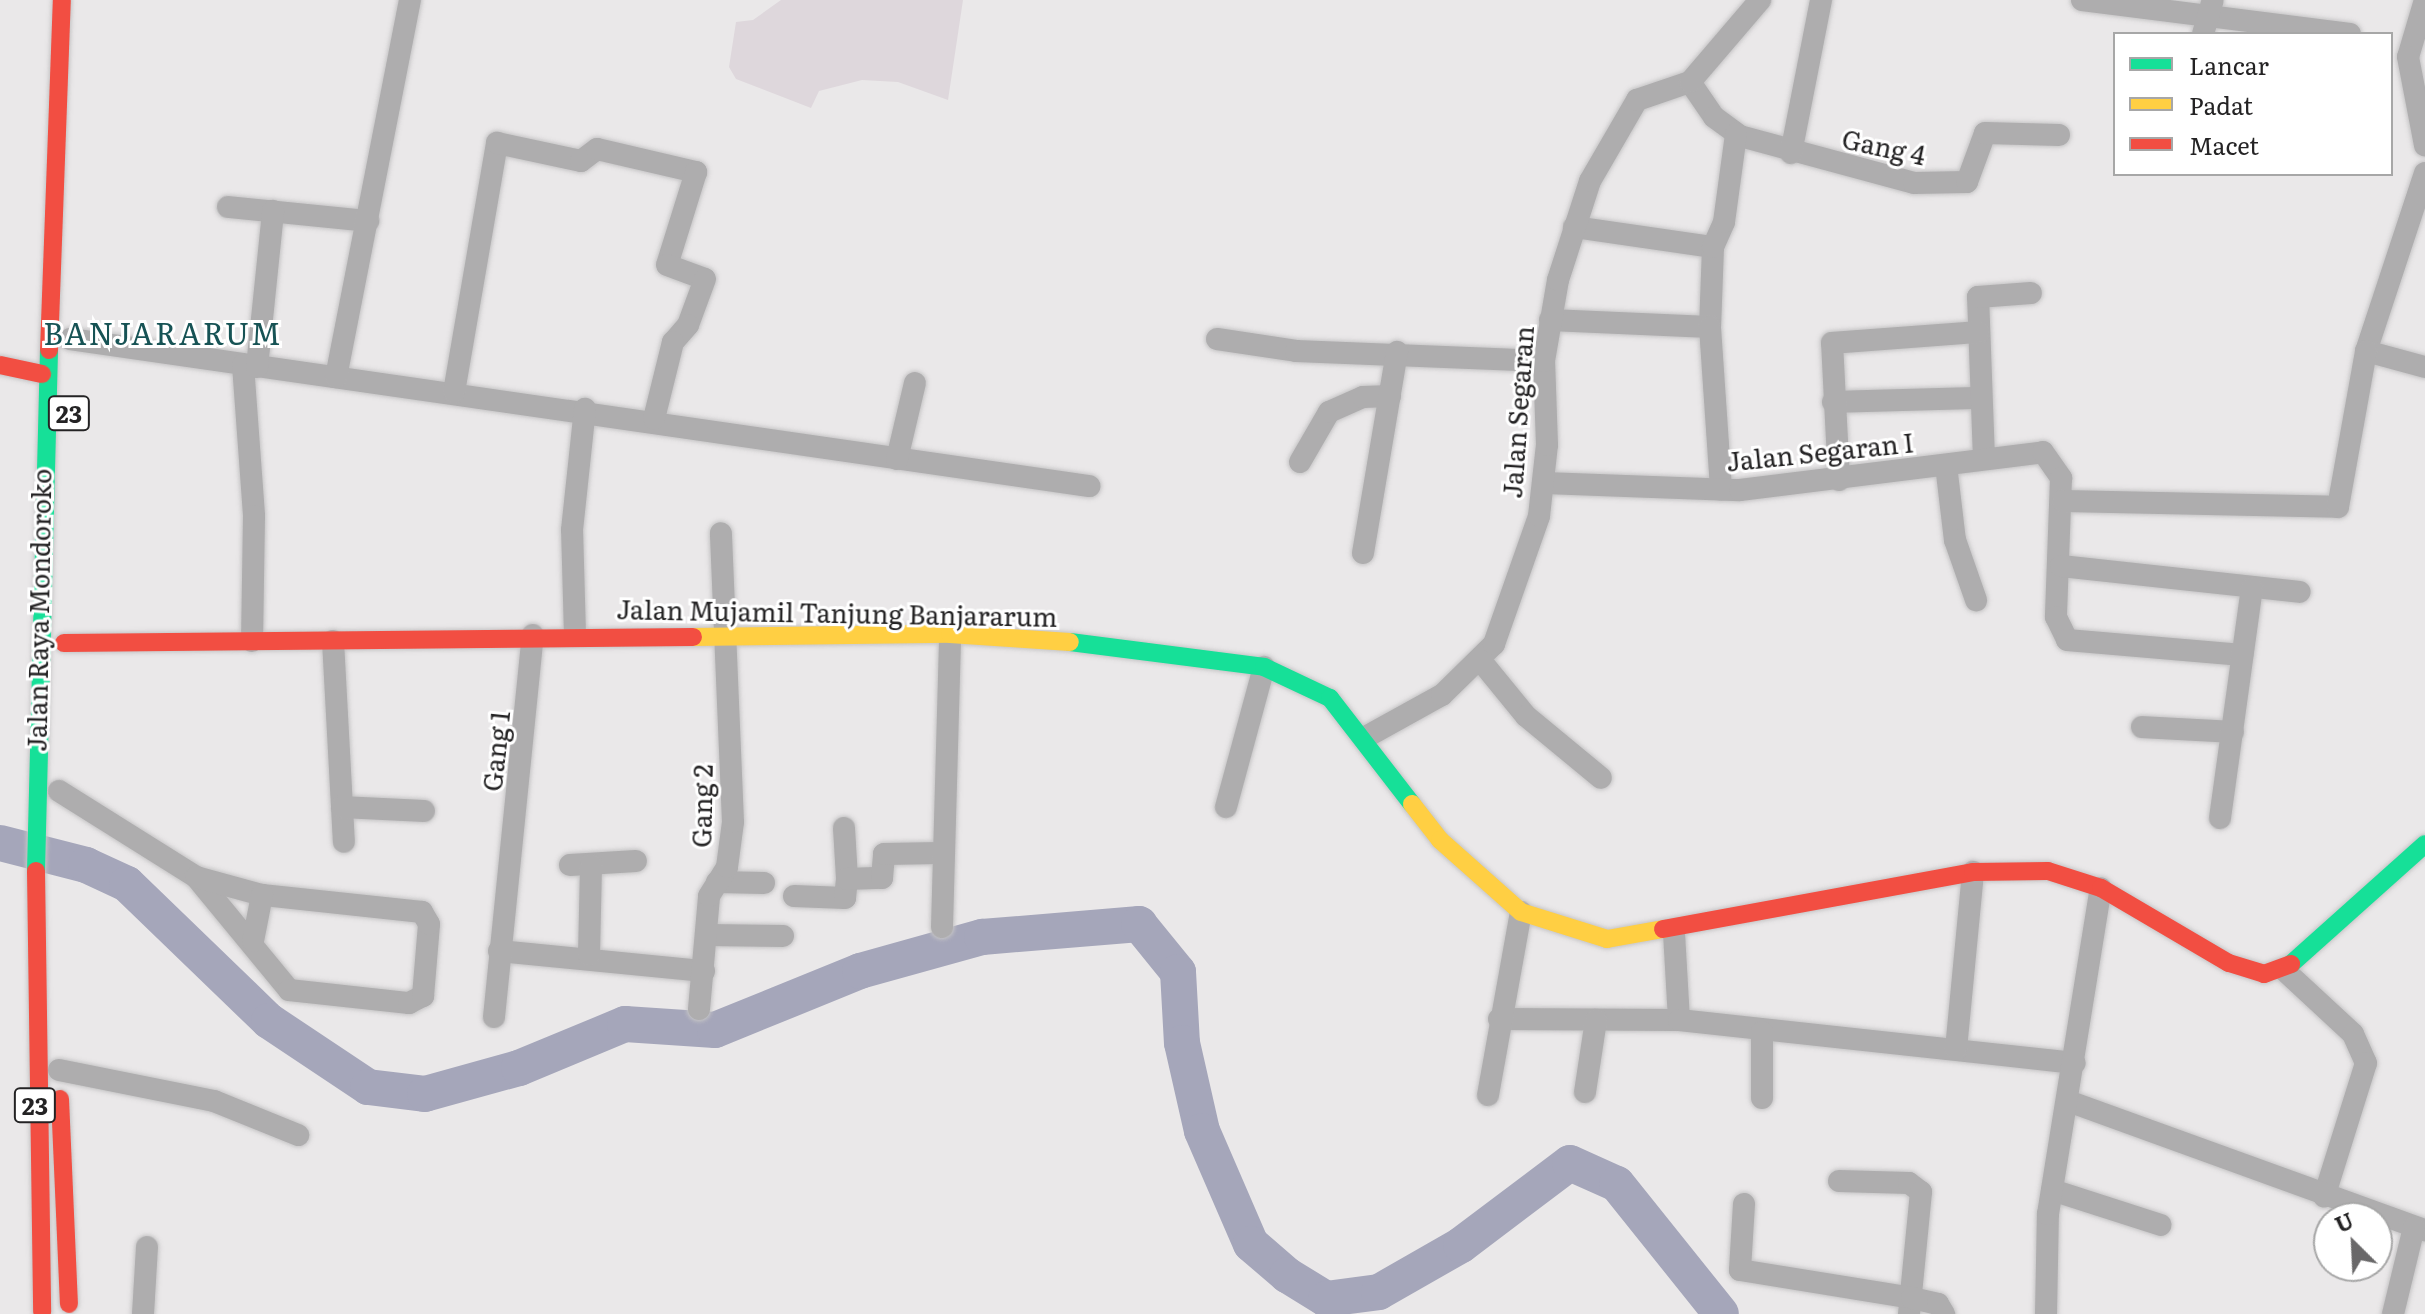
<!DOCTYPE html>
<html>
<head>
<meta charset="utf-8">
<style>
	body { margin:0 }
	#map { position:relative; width:2425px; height:1314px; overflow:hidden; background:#eae8e9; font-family:Literata,serif }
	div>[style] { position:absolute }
	.built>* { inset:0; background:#ded7dc }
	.river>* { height:36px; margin:-18px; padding:0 18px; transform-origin:18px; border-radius:18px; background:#a5a6ba }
	.roads { filter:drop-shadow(0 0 2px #c6c5c6) drop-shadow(0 0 2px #c6c5c6) }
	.street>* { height:22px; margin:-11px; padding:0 11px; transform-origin:11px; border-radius:11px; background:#aeadae }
	.fast>* { height:18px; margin:-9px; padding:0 9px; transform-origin:9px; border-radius:9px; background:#16e098 }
	.slow>* { height:18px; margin:-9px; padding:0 9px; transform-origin:9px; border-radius:9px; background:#ffcf43 }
	.jam>* { height:18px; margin:-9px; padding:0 9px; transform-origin:9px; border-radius:9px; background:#f24e42 }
	span { translate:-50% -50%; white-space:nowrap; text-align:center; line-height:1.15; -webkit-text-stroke:6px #fff; paint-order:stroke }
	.shield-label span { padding:2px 6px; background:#fff; border:2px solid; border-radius:6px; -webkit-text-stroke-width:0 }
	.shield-label { font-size:24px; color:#242324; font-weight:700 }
	.street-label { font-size:26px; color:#242324 }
	.quarter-label { font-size:30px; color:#175355; letter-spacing:2px }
	.legend { position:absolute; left:2113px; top:32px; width:280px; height:144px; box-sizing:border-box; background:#fff; border:2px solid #a7a7a7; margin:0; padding:10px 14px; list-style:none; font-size:24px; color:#242324 }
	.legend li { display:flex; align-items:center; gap:16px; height:40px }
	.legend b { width:40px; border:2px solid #a7a7a7 }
	.north { position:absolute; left:2313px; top:1202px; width:80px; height:80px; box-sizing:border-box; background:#fff; border:2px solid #a7a7a7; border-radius:50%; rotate:336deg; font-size:22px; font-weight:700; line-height:32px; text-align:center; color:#242324 }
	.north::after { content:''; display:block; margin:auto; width:28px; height:36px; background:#696869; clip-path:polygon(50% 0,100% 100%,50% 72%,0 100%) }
</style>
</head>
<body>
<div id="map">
	<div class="built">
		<div style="clip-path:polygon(781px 0,963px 0,948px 100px,898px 82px,862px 80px,819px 91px,811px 108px,736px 79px,729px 67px,736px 22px,753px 20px)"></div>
	</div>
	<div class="river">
		<div style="left:0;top:843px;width:89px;rotate:14.3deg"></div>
		<div style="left:86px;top:865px;width:45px;rotate:24.9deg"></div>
		<div style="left:127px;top:884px;width:197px;rotate:44deg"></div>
		<div style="left:269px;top:1021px;width:119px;rotate:33.7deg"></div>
		<div style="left:368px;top:1087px;width:57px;rotate:7deg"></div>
		<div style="left:425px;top:1094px;width:98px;rotate:-15.5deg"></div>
		<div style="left:519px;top:1068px;width:115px;rotate:-22.5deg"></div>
		<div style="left:625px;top:1024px;width:90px;rotate:3.8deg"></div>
		<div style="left:715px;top:1030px;width:157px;rotate:-22.1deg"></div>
		<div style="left:860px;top:971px;width:127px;rotate:-15.6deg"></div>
		<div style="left:982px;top:937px;width:158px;rotate:-4.7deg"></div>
		<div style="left:1139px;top:924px;width:62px;rotate:50.9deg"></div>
		<div style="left:1178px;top:972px;width:71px;rotate:86.8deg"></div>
		<div style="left:1182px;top:1043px;width:90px;rotate:77.2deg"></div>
		<div style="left:1202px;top:1131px;width:123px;rotate:66.6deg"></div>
		<div style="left:1251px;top:1244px;width:48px;rotate:40.7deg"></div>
		<div style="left:1287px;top:1275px;width:46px;rotate:31.6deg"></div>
		<div style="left:1326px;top:1299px;width:53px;rotate:-7.5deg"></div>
		<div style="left:1379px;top:1292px;width:95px;rotate:-29.8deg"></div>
		<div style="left:1461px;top:1245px;width:136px;rotate:-37deg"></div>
		<div style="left:1570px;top:1163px;width:51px;rotate:24.1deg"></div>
		<div style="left:1617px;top:1184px;width:166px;rotate:51.3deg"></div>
	</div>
	<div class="roads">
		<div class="street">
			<div style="left:2082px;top:0;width:270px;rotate:7.2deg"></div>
			<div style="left:2425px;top:0;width:59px;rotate:106.6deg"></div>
			<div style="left:2408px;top:57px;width:90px;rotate:79.1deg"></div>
			<div style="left:2203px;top:34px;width:35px;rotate:-74deg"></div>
			<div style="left:1690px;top:82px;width:42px;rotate:55.6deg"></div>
			<div style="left:1714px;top:117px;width:32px;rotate:36deg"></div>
			<div style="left:1740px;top:136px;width:180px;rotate:15.1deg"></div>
			<div style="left:1914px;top:183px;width:53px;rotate:-1.1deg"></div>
			<div style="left:1967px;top:182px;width:52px;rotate:-69.8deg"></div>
			<div style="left:1985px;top:133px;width:74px;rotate:1.5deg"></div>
			<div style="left:1791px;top:153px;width:156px;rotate:-78.9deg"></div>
			<div style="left:2425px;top:173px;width:188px;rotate:108.3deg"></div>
			<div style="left:2366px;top:351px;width:61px;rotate:15.2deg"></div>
			<div style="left:228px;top:207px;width:141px;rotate:5.7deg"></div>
			<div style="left:1574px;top:227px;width:140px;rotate:8.2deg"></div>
			<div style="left:1713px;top:247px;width:80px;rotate:92.1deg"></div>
			<div style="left:1713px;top:247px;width:27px;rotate:-66deg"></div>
			<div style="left:1724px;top:222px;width:89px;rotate:-82.2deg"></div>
			<div style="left:1550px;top:320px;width:160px;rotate:2.5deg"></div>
			<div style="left:1710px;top:327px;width:163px;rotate:86.1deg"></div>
			<div style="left:70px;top:339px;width:1030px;rotate:8.21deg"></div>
			<div style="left:1217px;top:339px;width:80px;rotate:8.6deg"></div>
			<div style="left:1296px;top:351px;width:248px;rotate:2.3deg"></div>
			<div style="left:243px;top:365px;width:151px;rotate:85.8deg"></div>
			<div style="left:254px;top:516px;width:125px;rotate:90.9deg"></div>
			<div style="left:257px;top:367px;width:157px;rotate:-84.1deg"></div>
			<div style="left:336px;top:377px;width:384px;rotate:-78.9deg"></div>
			<div style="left:454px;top:392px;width:253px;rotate:-80.2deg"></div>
			<div style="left:497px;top:143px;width:86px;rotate:12.1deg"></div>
			<div style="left:581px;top:161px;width:20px;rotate:-37deg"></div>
			<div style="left:597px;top:149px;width:102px;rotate:13.1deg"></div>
			<div style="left:696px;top:172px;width:97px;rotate:107.3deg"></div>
			<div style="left:667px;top:265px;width:40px;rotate:20.2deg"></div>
			<div style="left:705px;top:279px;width:49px;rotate:110.3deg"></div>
			<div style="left:688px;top:325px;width:23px;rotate:131deg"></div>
			<div style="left:673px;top:342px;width:79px;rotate:103.9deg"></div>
			<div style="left:1833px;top:402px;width:140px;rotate:-1.6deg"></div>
			<div style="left:897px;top:459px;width:78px;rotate:-76.7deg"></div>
			<div style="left:1984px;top:459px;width:162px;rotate:-92.1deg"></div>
			<div style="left:1978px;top:297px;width:53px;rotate:-4.3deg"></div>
			<div style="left:1300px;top:462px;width:58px;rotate:-59.9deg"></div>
			<div style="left:1329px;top:412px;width:37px;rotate:-24deg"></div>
			<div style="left:1363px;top:397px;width:27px;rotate:-2deg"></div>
			<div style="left:1946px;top:465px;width:76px;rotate:83.2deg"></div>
			<div style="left:1955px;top:540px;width:64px;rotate:70.7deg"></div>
			<div style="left:1839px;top:480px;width:137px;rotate:-92.9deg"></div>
			<div style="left:1832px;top:343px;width:147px;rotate:-4.3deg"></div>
			<div style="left:1545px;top:483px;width:195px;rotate:2.1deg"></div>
			<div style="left:1740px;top:490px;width:305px;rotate:-7.1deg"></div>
			<div style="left:2043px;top:452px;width:32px;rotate:55deg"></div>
			<div style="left:2061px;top:478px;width:139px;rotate:92.1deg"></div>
			<div style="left:2056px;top:617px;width:25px;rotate:64deg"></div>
			<div style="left:2067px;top:640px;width:176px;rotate:4.9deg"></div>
			<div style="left:2063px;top:501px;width:275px;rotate:1.2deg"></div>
			<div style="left:2338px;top:507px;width:158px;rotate:-79.8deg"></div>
			<div style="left:1363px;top:553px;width:204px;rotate:-80.4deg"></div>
			<div style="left:2061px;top:566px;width:240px;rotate:6.2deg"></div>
			<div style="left:575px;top:635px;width:105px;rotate:-91.6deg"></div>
			<div style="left:572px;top:530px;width:122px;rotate:-83.9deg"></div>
			<div style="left:333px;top:641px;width:201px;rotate:86.9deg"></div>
			<div style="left:1481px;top:661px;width:71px;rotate:50.7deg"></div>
			<div style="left:1526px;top:716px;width:97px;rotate:39.6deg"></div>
			<div style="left:2142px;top:727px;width:91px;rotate:3.1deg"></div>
			<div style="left:1364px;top:738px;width:89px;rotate:-28.9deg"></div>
			<div style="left:1442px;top:695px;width:73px;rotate:-44.4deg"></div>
			<div style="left:1494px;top:644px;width:136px;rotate:-70.6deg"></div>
			<div style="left:1539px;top:516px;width:71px;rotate:-83.6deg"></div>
			<div style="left:1547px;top:445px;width:84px;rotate:-92deg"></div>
			<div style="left:1544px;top:361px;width:82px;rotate:-80.2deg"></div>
			<div style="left:1558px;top:280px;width:104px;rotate:-72.1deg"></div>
			<div style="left:1590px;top:181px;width:94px;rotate:-59.9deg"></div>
			<div style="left:1637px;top:100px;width:56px;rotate:-18.8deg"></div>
			<div style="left:1690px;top:82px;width:108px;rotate:-49.5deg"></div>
			<div style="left:59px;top:791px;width:162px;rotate:32.1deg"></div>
			<div style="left:196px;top:877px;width:146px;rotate:50.5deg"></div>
			<div style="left:289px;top:990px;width:121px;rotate:6.2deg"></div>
			<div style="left:409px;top:1003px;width:16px;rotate:-27deg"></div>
			<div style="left:423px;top:996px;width:72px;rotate:-85.2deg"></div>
			<div style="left:429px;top:924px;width:14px;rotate:-120deg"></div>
			<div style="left:422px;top:912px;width:161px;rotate:-173.9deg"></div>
			<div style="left:262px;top:895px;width:68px;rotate:-164.7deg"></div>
			<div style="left:342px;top:807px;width:82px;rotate:2.8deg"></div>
			<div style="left:1226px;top:807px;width:145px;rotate:-74.8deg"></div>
			<div style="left:2220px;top:818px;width:232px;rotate:-82.1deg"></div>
			<div style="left:844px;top:828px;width:51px;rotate:86.6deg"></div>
			<div style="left:570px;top:865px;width:66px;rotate:-3.5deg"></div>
			<div style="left:717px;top:882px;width:47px;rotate:1.2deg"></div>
			<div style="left:794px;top:896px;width:51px;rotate:2.2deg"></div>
			<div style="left:845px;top:898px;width:19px;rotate:-84deg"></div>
			<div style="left:847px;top:879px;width:35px;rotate:-2deg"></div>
			<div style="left:882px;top:878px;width:24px;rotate:-85deg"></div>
			<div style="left:884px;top:854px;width:56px;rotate:-1deg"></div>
			<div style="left:942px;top:927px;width:293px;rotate:-88.4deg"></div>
			<div style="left:1674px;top:933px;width:87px;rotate:86.7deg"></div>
			<div style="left:706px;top:935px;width:77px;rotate:0.7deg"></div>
			<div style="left:253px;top:941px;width:47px;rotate:-78.9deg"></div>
			<div style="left:499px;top:951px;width:206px;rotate:5.6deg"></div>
			<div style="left:589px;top:955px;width:90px;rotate:-88.7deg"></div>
			<div style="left:2284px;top:970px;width:94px;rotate:42.8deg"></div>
			<div style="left:2353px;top:1034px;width:32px;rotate:66deg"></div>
			<div style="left:2366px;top:1063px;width:140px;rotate:107.4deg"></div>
			<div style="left:699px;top:1009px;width:113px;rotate:-84.9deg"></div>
			<div style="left:709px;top:896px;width:34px;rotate:-58deg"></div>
			<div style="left:727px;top:867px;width:45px;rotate:-82.4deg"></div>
			<div style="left:733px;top:822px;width:289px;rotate:-92.4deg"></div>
			<div style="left:494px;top:1017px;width:384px;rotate:-84.2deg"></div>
			<div style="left:1499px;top:1019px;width:180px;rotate:0.3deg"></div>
			<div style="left:1679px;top:1020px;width:398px;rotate:6.2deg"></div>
			<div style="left:1956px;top:1049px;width:178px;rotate:-84.5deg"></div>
			<div style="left:59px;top:1070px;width:158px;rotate:11.3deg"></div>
			<div style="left:214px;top:1101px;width:91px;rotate:22deg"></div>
			<div style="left:1585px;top:1092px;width:73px;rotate:-81.3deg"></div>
			<div style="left:1488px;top:1095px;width:186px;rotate:-79.8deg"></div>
			<div style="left:1762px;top:1098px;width:66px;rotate:-90deg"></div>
			<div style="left:2068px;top:1101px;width:380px;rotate:19.9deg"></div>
			<div style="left:1839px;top:1181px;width:70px;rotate:1.6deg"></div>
			<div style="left:1909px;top:1183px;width:15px;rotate:37deg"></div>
			<div style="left:1921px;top:1192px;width:123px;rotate:95.6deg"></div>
			<div style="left:2052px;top:1190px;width:114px;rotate:17.8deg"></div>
			<div style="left:1744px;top:1204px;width:66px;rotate:93.5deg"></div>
			<div style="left:1740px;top:1270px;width:174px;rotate:9.2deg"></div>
			<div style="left:1912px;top:1298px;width:27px;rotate:13deg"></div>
			<div style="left:1938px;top:1304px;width:12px;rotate:59deg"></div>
			<div style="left:143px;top:1314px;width:67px;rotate:-86.6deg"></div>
			<div style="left:2046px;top:1314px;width:100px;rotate:-88.9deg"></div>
			<div style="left:2048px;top:1214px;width:330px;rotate:-80.8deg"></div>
			<div style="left:2393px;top:1314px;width:89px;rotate:-76.4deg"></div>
		</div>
		<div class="fast">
			<div style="left:1070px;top:642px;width:196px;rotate:7.3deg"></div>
			<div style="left:1264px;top:667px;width:73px;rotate:25.2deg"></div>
			<div style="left:1330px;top:698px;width:134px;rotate:52.3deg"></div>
			<div style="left:36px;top:871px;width:521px;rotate:-88.57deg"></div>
			<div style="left:2291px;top:964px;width:180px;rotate:-41.8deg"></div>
		</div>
		<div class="slow">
			<div style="left:693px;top:637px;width:257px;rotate:-0.7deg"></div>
			<div style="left:950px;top:634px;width:120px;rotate:3.8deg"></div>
			<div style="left:1412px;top:804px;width:46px;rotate:52.1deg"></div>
			<div style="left:1440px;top:840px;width:108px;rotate:41.6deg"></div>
			<div style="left:1521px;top:912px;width:90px;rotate:17.4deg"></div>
			<div style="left:1607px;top:939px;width:57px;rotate:-10.1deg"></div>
		</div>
		<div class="jam">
			<div style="left:49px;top:350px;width:350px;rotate:-87.9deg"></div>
			<div style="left:0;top:365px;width:43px;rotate:12.1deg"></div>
			<div style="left:64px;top:643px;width:629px;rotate:-0.55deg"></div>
			<div style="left:36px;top:871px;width:441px;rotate:89.2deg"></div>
			<div style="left:1663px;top:929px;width:315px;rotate:-10.4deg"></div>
			<div style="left:1973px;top:872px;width:75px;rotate:-0.8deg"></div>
			<div style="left:2048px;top:871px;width:56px;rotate:17.8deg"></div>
			<div style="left:2101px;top:888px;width:148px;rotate:30.4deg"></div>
			<div style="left:2229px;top:963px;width:37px;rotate:17deg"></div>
			<div style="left:2264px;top:974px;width:29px;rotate:-20deg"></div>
			<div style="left:60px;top:1099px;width:205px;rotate:87.5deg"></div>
		</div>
	</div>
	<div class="shield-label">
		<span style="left:69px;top:413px">23</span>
		<span style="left:35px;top:1105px">23</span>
	</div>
	<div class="street-label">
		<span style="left:1884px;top:146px;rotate:12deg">Gang 4</span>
		<span style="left:1517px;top:412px;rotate:-86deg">Jalan Segaran</span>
		<span style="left:1820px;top:451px;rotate:-6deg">Jalan Segaran I</span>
		<span style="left:38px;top:610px;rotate:-89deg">Jalan Raya Mondoroko</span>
		<span style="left:837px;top:612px;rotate:1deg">Jalan Mujamil Tanjung Banjararum</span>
		<span style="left:495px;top:751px;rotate:-84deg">Gang 1</span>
		<span style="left:701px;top:806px;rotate:-89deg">Gang 2</span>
	</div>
	<div class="quarter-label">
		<span style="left:163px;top:332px">BANJARARUM</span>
	</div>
	<ul class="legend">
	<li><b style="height:10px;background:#16e098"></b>Lancar</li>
	<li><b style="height:10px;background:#ffcf43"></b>Padat</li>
	<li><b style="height:10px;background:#f24e42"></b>Macet</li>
	</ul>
	<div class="north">U</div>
</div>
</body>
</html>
